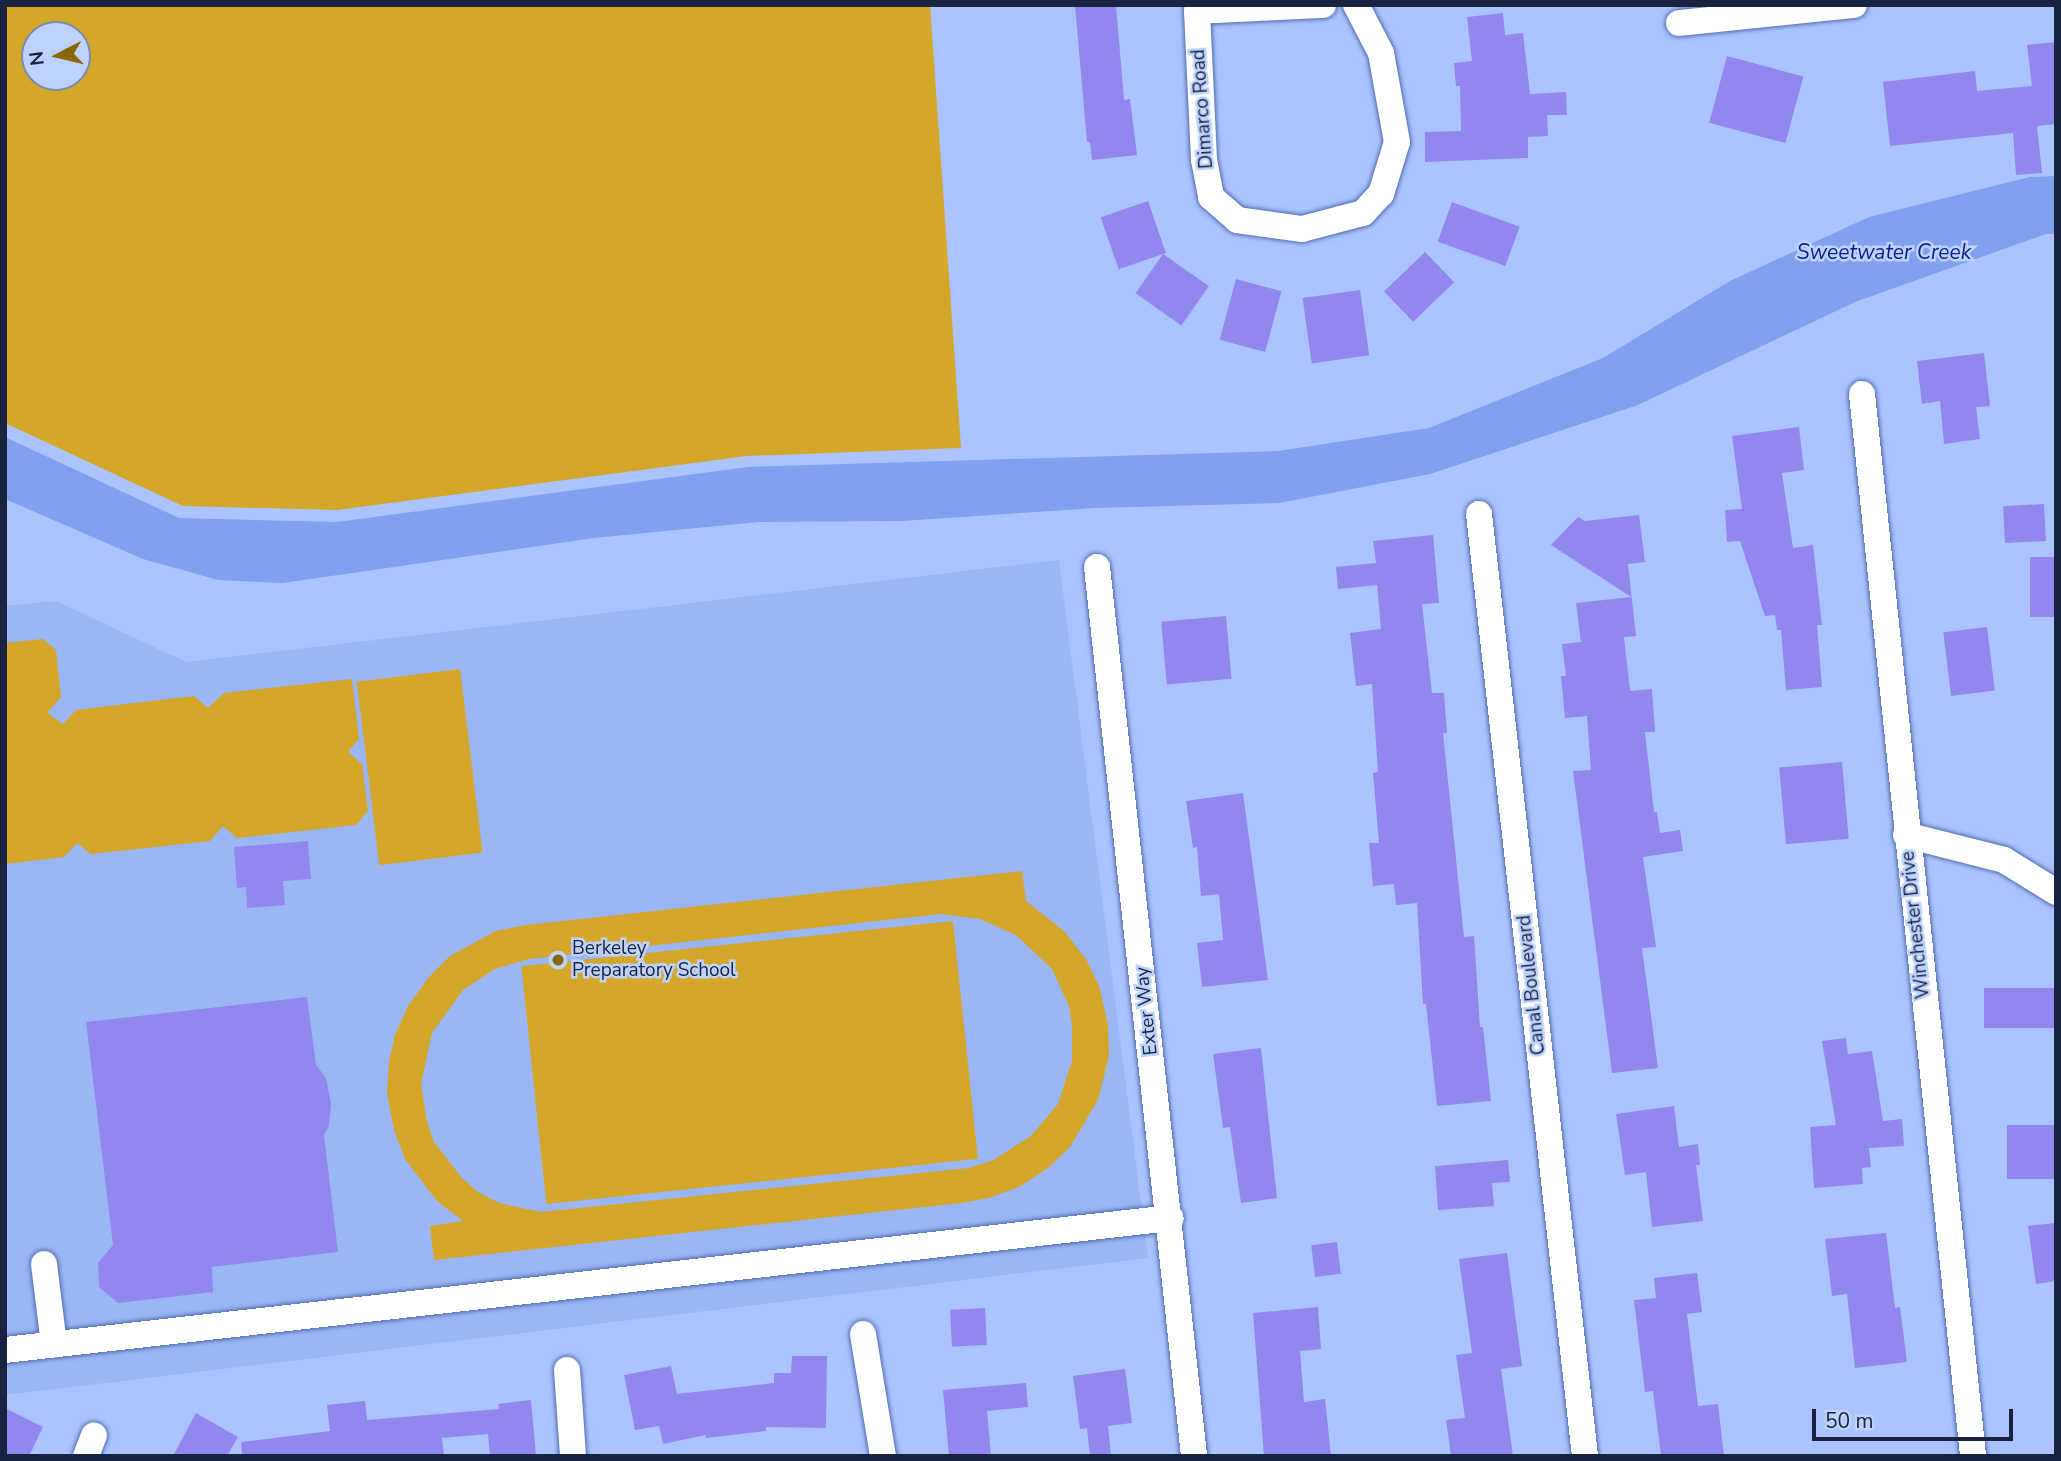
<!DOCTYPE html>
<html>
<head>
<meta charset="utf-8">
<style>
	body { margin:0 }
	#map { position:relative; width:2061px; height:1461px; overflow:hidden; background:#abc4ff; font-family:"Nunito Sans",sans-serif }
	div>[style] { position:absolute }
	.built>* { inset:0; background:#9bb6f5 }
	.green>* { inset:0; background:#d4a629; transform-origin:0 0 }
	.water>* { inset:0; background:#81a0ee }
	.building>* { inset:0; background:#9287ee; transform-origin:0 0 }
	.roads { filter:drop-shadow(0 0 2px #526caf) drop-shadow(0 0 2px #526caf) }
	.minor>* { height:26px; margin:-13px; padding:0 13px; transform-origin:13px; border-radius:13px; background:#fff }
	.dots>* { width:19px; height:19px; translate:-50% -50%; box-sizing:border-box; border:4px solid #bed2fe; border-radius:50% }
	span { translate:-50% -50%; white-space:nowrap; text-align:center; line-height:1.15; -webkit-text-stroke:5px #bed2fe; paint-order:stroke }
	.street-label { font-size:19px; color:#18233f }
	.poi-label { font-size:19px; color:#18233f }
	.left { translate:0 -50%; text-align:left }
	.water-label { font-size:21px; color:#0e1d8d; font-style:italic }
	.frame { position:absolute; inset:0; border:7px solid #18233f; pointer-events:none }
	.north { position:absolute; left:21px; top:21px; width:70px; height:70px; box-sizing:border-box; background:#bed2fe; border:2px solid #7c8cb2; border-radius:50%; rotate:263deg; font-size:19px; font-weight:700; line-height:28px; text-align:center; color:#18233f }
	.north::after { content:''; display:block; margin:auto; width:24px; height:32px; background:#886704; clip-path:polygon(50% 0,100% 100%,50% 72%,0 100%) }
	.scale { position:absolute; left:1812px; top:1409px; width:201px; height:32px; box-sizing:border-box; border:4px solid #18233f; border-top:0; padding-left:9px; font-size:21px; line-height:24px; white-space:nowrap; color:#18233f; -webkit-text-stroke:5px #bed2fe; paint-order:stroke }
</style>
</head>
<body>
<div id="map">
	<div class="built">
		<div style="clip-path:polygon(1059px 560px,1148px 1258px,5px 1395px,5px 606px,56px 601px,186px 662px)"></div>
	</div>
	<div class="green">
		<div style="clip-path:polygon(evenodd,5px 5px,930px 5px,961px 448px,747px 456px,337px 510px,183px 506px,5px 423px,5px 5px,35px 35px,77px 35px,77px 77px,35px 77px,35px 35px)"></div>
		<div style="clip-path:polygon(43px 639px,56px 650px,61px 697px,47px 713px,63px 724px,76px 710px,194px 696px,208px 708px,224px 693px,352px 679px,359px 739px,348px 752px,362px 764px,368px 811px,356px 825px,237px 838px,223px 826px,210px 841px,91px 854px,77px 843px,64px 857px,5px 864px,5px 643px)"></div>
		<div style="left:460px;top:669px;width:185px;height:104px;rotate:83deg"></div>
		<div style="clip-path:polygon(evenodd,1022px 871px,1026px 901px,1064px 931px,1086px 959px,1099px 986px,1108px 1024px,1109px 1056px,1098px 1100px,1070px 1147px,1048px 1168px,1019px 1187px,989px 1198px,961px 1203px,434px 1260px,430px 1226px,463px 1221px,437px 1201px,405px 1159px,394px 1130px,387px 1093px,389px 1062px,395px 1035px,408px 1006px,428px 978px,450px 956px,496px 931px,526px 925px,1022px 871px,941px 914px,980px 919px,1016px 935px,1052px 969px,1069px 1006px,1072px 1025px,1072px 1061px,1058px 1104px,1031px 1136px,992px 1161px,968px 1168px,541px 1212px,499px 1203px,478px 1192px,462px 1178px,434px 1142px,427px 1122px,421px 1084px,432px 1033px,463px 990px,495px 969px,529px 959px,941px 914px)"></div>
		<div style="left:953px;top:921px;width:239px;height:434px;rotate:84deg"></div>
	</div>
	<div class="water">
		<div style="clip-path:polygon(2056px 176px,2056px 234px,2046px 234px,1855px 302px,1638px 405px,1430px 474px,1279px 503px,1095px 508px,902px 521px,758px 522px,594px 538px,283px 583px,218px 580px,143px 559px,5px 499px,5px 437px,179px 518px,337px 522px,748px 467px,1278px 451px,1429px 428px,1603px 358px,1730px 281px,1869px 217px,2030px 177px)"></div>
	</div>
	<div class="building">
		<div style="clip-path:polygon(1075px 5px,1116px 5px,1124px 100px,1130px 99px,1137px 155px,1092px 160px,1090px 142px,1087px 142px)"></div>
		<div style="clip-path:polygon(1503px 13px,1505px 35px,1523px 33px,1530px 94px,1566px 92px,1567px 115px,1547px 115px,1548px 136px,1528px 137px,1528px 158px,1425px 162px,1425px 132px,1461px 131px,1460px 86px,1456px 86px,1454px 63px,1472px 61px,1467px 17px)"></div>
		<div style="clip-path:polygon(2056px 42px,2056px 124px,2037px 126px,2042px 173px,2016px 175px,2013px 133px,1890px 146px,1883px 82px,1975px 71px,1977px 91px,2032px 86px,2027px 45px)"></div>
		<div style="left:1727px;top:56px;width:79px;height:69px;rotate:15deg"></div>
		<div style="left:1148px;top:201px;width:55px;height:50px;rotate:71deg"></div>
		<div style="left:1452px;top:202px;width:72px;height:42px;rotate:20deg"></div>
		<div style="left:1425px;top:252px;width:42px;height:57px;rotate:46deg"></div>
		<div style="left:1163px;top:254px;width:56px;height:48px;rotate:35deg"></div>
		<div style="left:1236px;top:279px;width:47px;height:63px;rotate:15deg"></div>
		<div style="left:1360px;top:290px;width:66px;height:58px;rotate:82deg"></div>
		<div style="clip-path:polygon(1984px 353px,1990px 406px,1976px 407px,1980px 439px,1944px 444px,1940px 401px,1922px 404px,1917px 361px)"></div>
		<div style="clip-path:polygon(1799px 427px,1804px 470px,1782px 473px,1793px 548px,1813px 545px,1822px 625px,1817px 625px,1822px 687px,1786px 690px,1781px 630px,1777px 630px,1775px 615px,1765px 616px,1740px 541px,1727px 542px,1725px 510px,1742px 509px,1732px 436px)"></div>
		<div style="left:2044px;top:504px;width:37px;height:41px;rotate:87deg"></div>
		<div style="clip-path:polygon(1639px 515px,1645px 562px,1628px 564px,1636px 636px,1624px 637px,1630px 691px,1652px 689px,1655px 732px,1645px 732px,1654px 812px,1657px 812px,1660px 833px,1680px 830px,1683px 851px,1643px 857px,1656px 947px,1642px 948px,1658px 1068px,1612px 1073px,1573px 771px,1591px 770px,1587px 716px,1565px 718px,1561px 676px,1566px 676px,1562px 644px,1581px 642px,1576px 603px,1631px 597px,1551px 545px,1578px 517px,1585px 521px)"></div>
		<div style="clip-path:polygon(1433px 535px,1439px 603px,1422px 604px,1432px 693px,1444px 693px,1447px 733px,1443px 733px,1464px 937px,1474px 936px,1480px 1027px,1483px 1027px,1491px 1101px,1437px 1106px,1426px 1004px,1423px 1004px,1417px 903px,1396px 905px,1394px 884px,1373px 886px,1369px 843px,1379px 843px,1373px 773px,1378px 772px,1372px 684px,1356px 686px,1350px 633px,1381px 629px,1377px 585px,1338px 589px,1336px 567px,1376px 563px,1373px 541px)"></div>
		<div style="left:2030px;top:557px;width:26px;height:60px"></div>
		<div style="left:1226px;top:616px;width:63px;height:65px;rotate:85deg"></div>
		<div style="left:1987px;top:627px;width:64px;height:44px;rotate:83deg"></div>
		<div style="left:1842px;top:762px;width:77px;height:63px;rotate:85deg"></div>
		<div style="clip-path:polygon(1243px 793px,1268px 980px,1202px 987px,1197px 943px,1223px 940px,1219px 894px,1201px 896px,1197px 847px,1193px 848px,1186px 801px)"></div>
		<div style="clip-path:polygon(308px 841px,311px 879px,283px 881px,285px 905px,247px 908px,246px 887px,237px 888px,234px 847px)"></div>
		<div style="left:2056px;top:988px;width:40px;height:72px;rotate:90deg"></div>
		<div style="clip-path:polygon(307px 997px,316px 1065px,326px 1078px,331px 1104px,329px 1126px,324px 1135px,338px 1252px,212px 1267px,213px 1292px,118px 1303px,99px 1287px,98px 1263px,113px 1245px,86px 1022px)"></div>
		<div style="clip-path:polygon(1846px 1038px,1848px 1054px,1872px 1051px,1883px 1121px,1902px 1119px,1904px 1146px,1869px 1148px,1871px 1167px,1862px 1168px,1863px 1184px,1814px 1188px,1810px 1127px,1836px 1125px,1822px 1041px)"></div>
		<div style="clip-path:polygon(1261px 1048px,1277px 1198px,1241px 1203px,1230px 1127px,1223px 1128px,1213px 1054px)"></div>
		<div style="clip-path:polygon(1674px 1106px,1679px 1147px,1698px 1144px,1700px 1165px,1696px 1165px,1703px 1221px,1652px 1227px,1646px 1172px,1625px 1175px,1616px 1114px)"></div>
		<div style="left:2056px;top:1125px;width:54px;height:49px;rotate:90deg"></div>
		<div style="clip-path:polygon(1508px 1160px,1510px 1182px,1492px 1183px,1494px 1206px,1438px 1210px,1435px 1166px)"></div>
		<div style="clip-path:polygon(2056px 1223px,2056px 1281px,2036px 1284px,2028px 1226px)"></div>
		<div style="clip-path:polygon(1886px 1233px,1895px 1308px,1900px 1307px,1907px 1362px,1855px 1368px,1847px 1294px,1832px 1296px,1825px 1239px)"></div>
		<div style="left:1337px;top:1242px;width:32px;height:26px;rotate:83deg"></div>
		<div style="clip-path:polygon(1507px 1253px,1522px 1366px,1501px 1369px,1513px 1456px,1451px 1456px,1446px 1420px,1465px 1418px,1456px 1355px,1472px 1353px,1459px 1259px)"></div>
		<div style="clip-path:polygon(1697px 1273px,1702px 1312px,1687px 1314px,1698px 1406px,1718px 1404px,1724px 1456px,1661px 1456px,1653px 1391px,1645px 1392px,1634px 1300px,1656px 1298px,1654px 1278px)"></div>
		<div style="clip-path:polygon(1318px 1307px,1321px 1349px,1300px 1351px,1304px 1402px,1325px 1399px,1331px 1456px,1264px 1456px,1253px 1313px)"></div>
		<div style="left:985px;top:1308px;width:37px;height:35px;rotate:87deg"></div>
		<div style="clip-path:polygon(792px 1356px,827px 1356px,826px 1428px,766px 1427px,766px 1431px,706px 1438px,706px 1435px,663px 1444px,659px 1426px,635px 1430px,624px 1375px,671px 1366px,677px 1394px,774px 1383px,774px 1373px,791px 1373px)"></div>
		<div style="clip-path:polygon(1125px 1369px,1132px 1423px,1108px 1426px,1111px 1456px,1090px 1456px,1087px 1428px,1080px 1429px,1073px 1376px)"></div>
		<div style="clip-path:polygon(1026px 1383px,1028px 1407px,987px 1411px,991px 1456px,949px 1456px,943px 1390px)"></div>
		<div style="clip-path:polygon(531px 1400px,536px 1456px,490px 1456px,488px 1434px,442px 1438px,444px 1456px,242px 1456px,241px 1442px,330px 1431px,327px 1405px,365px 1401px,367px 1420px,499px 1409px,498px 1404px)"></div>
		<div style="clip-path:polygon(5px 1408px,43px 1427px,29px 1456px,5px 1456px)"></div>
		<div style="clip-path:polygon(196px 1413px,238px 1437px,227px 1456px,173px 1456px)"></div>
	</div>
	<div class="roads">
		<div class="minor">
			<div style="left:1323px;top:5px;width:126px;rotate:177.3deg"></div>
			<div style="left:1197px;top:11px;width:149px;rotate:87.3deg"></div>
			<div style="left:1204px;top:160px;width:38px;rotate:79deg"></div>
			<div style="left:1211px;top:197px;width:35px;rotate:41deg"></div>
			<div style="left:1237px;top:220px;width:66px;rotate:7.9deg"></div>
			<div style="left:1302px;top:229px;width:63px;rotate:-14.7deg"></div>
			<div style="left:1363px;top:213px;width:26px;rotate:-47deg"></div>
			<div style="left:1381px;top:194px;width:54px;rotate:-72.9deg"></div>
			<div style="left:1397px;top:142px;width:90px;rotate:-100.2deg"></div>
			<div style="left:1381px;top:53px;width:54px;rotate:-117.5deg"></div>
			<div style="left:1679px;top:23px;width:176px;rotate:-5.9deg"></div>
			<div style="left:1862px;top:394px;width:1068px;rotate:84.03deg"></div>
			<div style="left:1479px;top:514px;width:948px;rotate:83.58deg"></div>
			<div style="left:1097px;top:567px;width:894px;rotate:83.77deg"></div>
			<div style="left:1906px;top:835px;width:101px;rotate:14.3deg"></div>
			<div style="left:2004px;top:860px;width:61px;rotate:31.6deg"></div>
			<div style="left:44px;top:1264px;width:81px;rotate:82.9deg"></div>
			<div style="left:863px;top:1334px;width:124px;rotate:80.7deg"></div>
			<div style="left:5px;top:1350px;width:1173px;rotate:-6.46deg"></div>
			<div style="left:567px;top:1370px;width:86px;rotate:86deg"></div>
			<div style="left:86px;top:1456px;width:22px;rotate:-69deg"></div>
		</div>
	</div>
	<div class="dots">
		<div style="left:558px;top:960px;background:#886704"></div>
	</div>
	<div class="street-label">
		<span style="left:1203px;top:109px;rotate:-94deg">Dimarco Road</span>
		<span style="left:1916px;top:925px;rotate:-96deg">Winchester Drive</span>
		<span style="left:1532px;top:985px;rotate:-96deg">Canal Boulevard</span>
		<span style="left:1147px;top:1011px;rotate:-96deg">Exter Way</span>
	</div>
	<div class="poi-label">
		<span class="left" style="left:572px;top:960px">Berkeley<br>Preparatory School</span>
	</div>
	<div class="water-label">
		<span style="left:1884px;top:252px">Sweetwater Creek</span>
	</div>
	<div class="frame"></div>
	<div class="north">N</div>
	<div class="scale">50 m</div>
</div>
</body>
</html>
